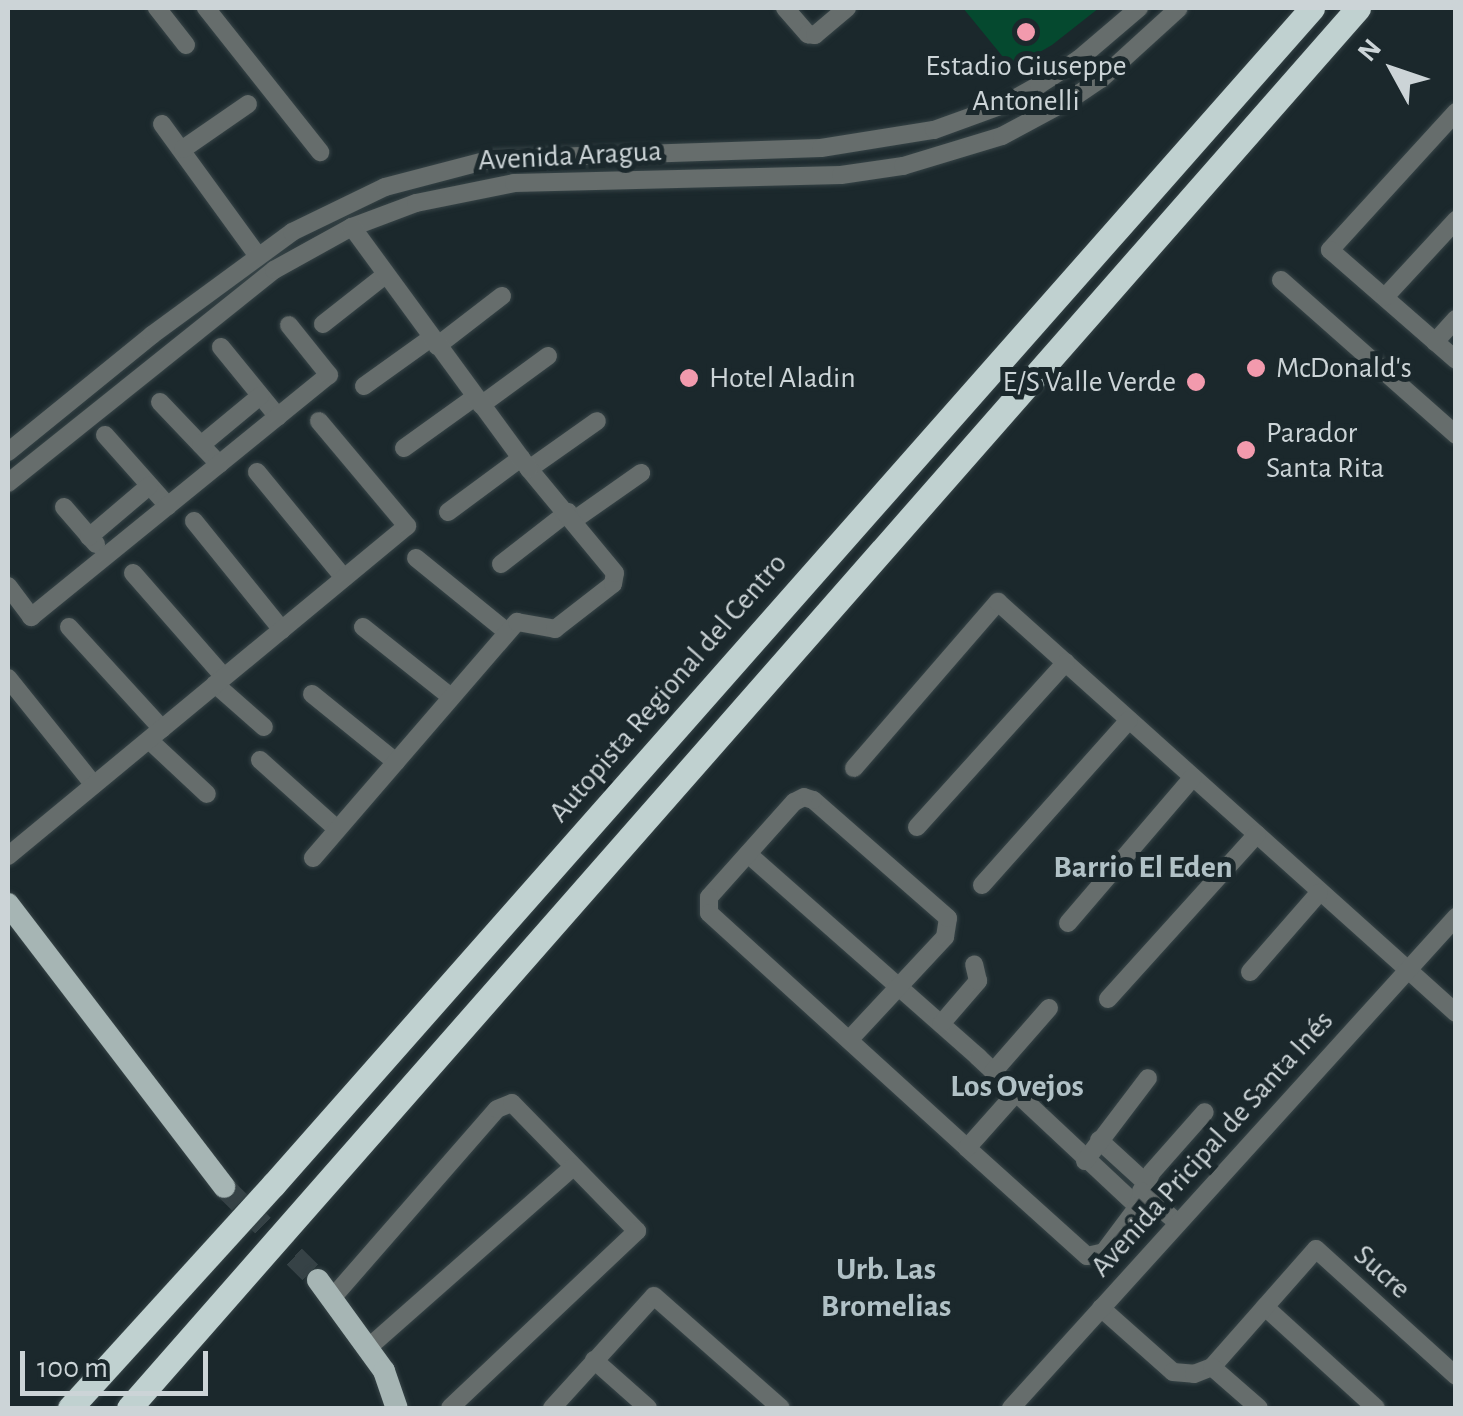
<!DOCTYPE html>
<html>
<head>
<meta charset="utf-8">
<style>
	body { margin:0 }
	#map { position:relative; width:1463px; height:1416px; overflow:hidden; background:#1b282c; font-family:"Alegreya Sans",sans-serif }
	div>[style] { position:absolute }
	.green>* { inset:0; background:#05492f }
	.major-tunnel>* { height:22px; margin-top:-11px; transform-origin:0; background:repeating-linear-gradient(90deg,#364246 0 22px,transparent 0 33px) }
	.roads { filter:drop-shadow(0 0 2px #374447) drop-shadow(0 0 2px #374447) }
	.minor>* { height:18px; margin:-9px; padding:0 9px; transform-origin:9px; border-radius:9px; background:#666d6c }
	.major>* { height:22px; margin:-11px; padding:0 11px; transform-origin:11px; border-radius:11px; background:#a6b5b4 }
	.highway>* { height:25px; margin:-12.5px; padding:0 12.5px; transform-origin:12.5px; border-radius:12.5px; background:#c0d1d0 }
	.dots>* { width:28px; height:28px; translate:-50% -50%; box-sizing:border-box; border:5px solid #1b282c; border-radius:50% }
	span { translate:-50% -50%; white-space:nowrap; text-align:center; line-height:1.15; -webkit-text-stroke:10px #1b282c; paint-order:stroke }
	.poi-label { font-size:30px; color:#ccd4d7 }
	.left { translate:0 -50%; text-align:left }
	.right { translate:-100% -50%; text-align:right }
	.street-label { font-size:30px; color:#ccd4d7 }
	.neighbourhood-label { font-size:32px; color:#b1c1c6; font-weight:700 }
	.frame { position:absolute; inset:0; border:10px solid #ccd4d7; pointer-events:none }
	.north { position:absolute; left:1343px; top:20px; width:100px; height:100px; -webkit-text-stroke:8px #1b282c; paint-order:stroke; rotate:310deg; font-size:28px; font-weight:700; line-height:40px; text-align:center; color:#ccd4d7 }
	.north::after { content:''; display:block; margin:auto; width:35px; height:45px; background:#ccd4d7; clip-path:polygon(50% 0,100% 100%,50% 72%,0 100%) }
	.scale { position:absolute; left:20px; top:1351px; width:188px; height:45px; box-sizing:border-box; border:5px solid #ccd4d7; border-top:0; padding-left:12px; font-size:30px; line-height:35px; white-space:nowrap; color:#ccd4d7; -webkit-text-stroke:8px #1b282c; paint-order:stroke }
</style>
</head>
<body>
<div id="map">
	<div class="green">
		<div style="clip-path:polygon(963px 8px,1099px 8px,1052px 45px,1012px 68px)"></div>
	</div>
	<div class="major-tunnel">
		<div style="left:224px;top:1187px;width:132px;rotate:44.7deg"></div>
	</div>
	<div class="roads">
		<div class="minor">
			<div style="left:157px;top:8px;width:47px;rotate:51.9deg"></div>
			<div style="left:206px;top:8px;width:184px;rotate:51.6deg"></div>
			<div style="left:785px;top:8px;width:35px;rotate:49deg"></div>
			<div style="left:808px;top:34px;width:7px;rotate:8deg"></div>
			<div style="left:815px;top:35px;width:42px;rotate:-40.2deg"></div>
			<div style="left:1456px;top:112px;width:187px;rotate:132.4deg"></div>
			<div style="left:1330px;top:250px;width:167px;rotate:41.1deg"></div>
			<div style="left:162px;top:124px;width:163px;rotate:54deg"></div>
			<div style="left:183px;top:149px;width:79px;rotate:-34.7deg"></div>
			<div style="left:1281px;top:280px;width:234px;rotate:41.5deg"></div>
			<div style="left:1385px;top:297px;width:105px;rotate:-47.3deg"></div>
			<div style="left:323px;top:324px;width:78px;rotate:-38.2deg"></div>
			<div style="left:1435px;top:342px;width:31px;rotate:-48deg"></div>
			<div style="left:437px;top:346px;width:82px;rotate:-37.6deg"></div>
			<div style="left:221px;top:347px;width:90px;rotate:50.8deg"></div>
			<div style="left:364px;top:386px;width:82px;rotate:-35.6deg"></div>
			<div style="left:160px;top:402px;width:86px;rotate:46.4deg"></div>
			<div style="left:481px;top:405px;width:83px;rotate:-36.2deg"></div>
			<div style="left:105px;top:435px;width:95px;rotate:48.4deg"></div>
			<div style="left:201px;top:445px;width:77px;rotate:-39.7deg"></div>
			<div style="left:404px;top:448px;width:87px;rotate:-35.7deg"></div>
			<div style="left:8px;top:452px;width:186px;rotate:-39.1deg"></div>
			<div style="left:152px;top:335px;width:174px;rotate:-36.3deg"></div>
			<div style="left:292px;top:232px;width:103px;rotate:-25.8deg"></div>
			<div style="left:385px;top:187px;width:111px;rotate:-14.7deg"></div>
			<div style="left:492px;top:159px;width:329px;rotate:-1.9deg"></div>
			<div style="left:821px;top:148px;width:114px;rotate:-9.1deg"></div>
			<div style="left:934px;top:130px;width:73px;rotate:-19.9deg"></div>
			<div style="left:1003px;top:105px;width:41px;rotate:-29.1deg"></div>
			<div style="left:1039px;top:85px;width:48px;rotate:-33deg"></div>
			<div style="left:1079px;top:59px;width:79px;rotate:-40.4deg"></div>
			<div style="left:529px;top:469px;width:83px;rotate:-35.2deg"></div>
			<div style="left:257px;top:472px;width:137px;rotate:50.6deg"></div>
			<div style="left:8px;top:483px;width:341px;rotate:-38.7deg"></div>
			<div style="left:274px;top:270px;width:89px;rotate:-28.9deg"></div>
			<div style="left:352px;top:227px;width:68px;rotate:-20.6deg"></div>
			<div style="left:416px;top:203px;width:100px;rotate:-11.5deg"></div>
			<div style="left:514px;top:183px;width:327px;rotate:-1.4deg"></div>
			<div style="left:841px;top:175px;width:63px;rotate:-8.3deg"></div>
			<div style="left:903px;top:166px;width:103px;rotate:-16.9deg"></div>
			<div style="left:1002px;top:136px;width:78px;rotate:-28.2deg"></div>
			<div style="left:1071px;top:99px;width:36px;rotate:-34deg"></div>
			<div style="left:1101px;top:79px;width:105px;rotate:-42.3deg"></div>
			<div style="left:64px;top:507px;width:49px;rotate:49.1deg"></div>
			<div style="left:448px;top:512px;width:91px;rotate:-36.5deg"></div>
			<div style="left:574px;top:520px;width:82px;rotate:-35deg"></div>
			<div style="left:194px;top:521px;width:140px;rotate:51.1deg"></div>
			<div style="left:89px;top:537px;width:79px;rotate:-40.4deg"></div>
			<div style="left:416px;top:558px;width:117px;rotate:39.1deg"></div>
			<div style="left:501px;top:564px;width:85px;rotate:-37.8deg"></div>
			<div style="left:133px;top:573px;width:138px;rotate:48.8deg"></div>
			<div style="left:8px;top:586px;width:39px;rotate:53deg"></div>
			<div style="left:31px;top:617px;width:384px;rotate:-39.1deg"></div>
			<div style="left:329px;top:375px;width:64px;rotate:-128.7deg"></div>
			<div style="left:69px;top:627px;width:138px;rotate:47.6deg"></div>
			<div style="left:363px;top:627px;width:112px;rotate:38.5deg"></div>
			<div style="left:8px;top:678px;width:137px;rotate:51.2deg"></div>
			<div style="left:215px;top:684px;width:65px;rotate:41.3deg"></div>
			<div style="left:312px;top:694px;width:108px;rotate:39deg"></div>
			<div style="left:149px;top:740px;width:79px;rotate:43deg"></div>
			<div style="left:260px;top:760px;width:103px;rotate:41.9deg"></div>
			<div style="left:854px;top:768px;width:220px;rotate:-49.1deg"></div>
			<div style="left:998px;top:602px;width:615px;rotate:41.9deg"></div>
			<div style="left:917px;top:827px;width:222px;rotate:-47.9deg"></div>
			<div style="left:748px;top:854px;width:307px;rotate:41.4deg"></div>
			<div style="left:978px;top:1057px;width:218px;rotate:43.1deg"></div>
			<div style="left:8px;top:856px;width:518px;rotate:-39.59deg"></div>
			<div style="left:407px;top:526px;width:137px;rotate:-130deg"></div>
			<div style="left:313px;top:858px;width:312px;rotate:-49.2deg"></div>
			<div style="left:517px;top:622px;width:39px;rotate:10deg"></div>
			<div style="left:555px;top:629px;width:73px;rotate:-37.8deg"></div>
			<div style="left:613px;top:584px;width:11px;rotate:-80deg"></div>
			<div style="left:615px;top:573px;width:135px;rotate:-129.6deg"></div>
			<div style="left:529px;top:469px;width:300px;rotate:-126.2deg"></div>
			<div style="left:982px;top:885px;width:221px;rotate:-48.3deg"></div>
			<div style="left:1068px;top:923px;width:192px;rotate:-49.4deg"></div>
			<div style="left:1250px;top:972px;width:105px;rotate:-48.9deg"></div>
			<div style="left:1108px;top:999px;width:222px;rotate:-47.9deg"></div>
			<div style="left:941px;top:1024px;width:57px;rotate:-49.3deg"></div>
			<div style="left:978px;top:981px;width:17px;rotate:-103deg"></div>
			<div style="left:849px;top:1040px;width:141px;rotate:-47deg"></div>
			<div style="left:945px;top:937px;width:19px;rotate:-81deg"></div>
			<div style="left:948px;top:918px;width:179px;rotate:-138.8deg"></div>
			<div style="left:813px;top:800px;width:9px;rotate:-162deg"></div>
			<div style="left:804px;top:797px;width:11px;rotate:153deg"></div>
			<div style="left:794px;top:802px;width:127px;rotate:131.8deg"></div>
			<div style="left:709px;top:897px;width:16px;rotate:90deg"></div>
			<div style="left:709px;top:913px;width:349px;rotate:42.3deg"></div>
			<div style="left:967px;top:1148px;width:161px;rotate:42deg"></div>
			<div style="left:1087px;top:1256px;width:17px;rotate:-13deg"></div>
			<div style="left:1104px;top:1252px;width:54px;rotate:-53.3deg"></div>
			<div style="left:1136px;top:1209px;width:39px;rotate:-67deg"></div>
			<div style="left:1151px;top:1173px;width:81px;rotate:-48.5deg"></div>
			<div style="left:993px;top:1072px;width:85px;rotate:-48.8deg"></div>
			<div style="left:1099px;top:1140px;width:62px;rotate:42.4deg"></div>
			<div style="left:967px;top:1148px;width:72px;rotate:-48.4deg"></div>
			<div style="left:1085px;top:1161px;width:104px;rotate:-52.8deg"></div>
			<div style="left:1141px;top:1191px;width:49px;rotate:40.9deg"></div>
			<div style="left:333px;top:1297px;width:249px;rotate:-48.9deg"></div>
			<div style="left:497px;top:1109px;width:16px;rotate:-22deg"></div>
			<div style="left:512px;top:1103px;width:179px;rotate:45.7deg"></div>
			<div style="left:637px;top:1231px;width:257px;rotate:136.6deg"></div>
			<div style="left:1265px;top:1307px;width:150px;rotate:42.3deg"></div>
			<div style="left:1101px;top:1308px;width:96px;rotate:41.6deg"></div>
			<div style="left:1173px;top:1372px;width:21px;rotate:5deg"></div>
			<div style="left:1194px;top:1374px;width:19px;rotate:-21deg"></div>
			<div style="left:1212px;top:1367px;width:157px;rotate:-48.6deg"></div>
			<div style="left:1316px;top:1249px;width:189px;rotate:42.2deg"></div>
			<div style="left:369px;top:1347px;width:272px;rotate:-41.4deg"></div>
			<div style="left:594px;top:1360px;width:72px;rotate:41.6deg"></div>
			<div style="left:1212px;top:1367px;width:62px;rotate:41.1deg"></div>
			<div style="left:552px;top:1408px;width:151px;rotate:-47.7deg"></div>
			<div style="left:654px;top:1296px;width:169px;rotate:41.4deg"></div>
			<div style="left:1011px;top:1408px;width:663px;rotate:-47.81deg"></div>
		</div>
		<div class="major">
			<div style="left:8px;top:904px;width:356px;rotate:52.6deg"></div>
			<div style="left:318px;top:1280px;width:112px;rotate:54deg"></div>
			<div style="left:384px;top:1371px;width:39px;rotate:71deg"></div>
		</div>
		<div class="highway">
			<div style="left:70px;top:1408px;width:302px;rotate:-47.7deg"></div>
			<div style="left:273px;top:1185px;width:1570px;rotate:-48.56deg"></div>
			<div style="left:129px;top:1408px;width:1863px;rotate:-48.72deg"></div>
		</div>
	</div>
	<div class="dots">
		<div style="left:1026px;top:32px;background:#f29aad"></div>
		<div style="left:1256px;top:368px;background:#f29aad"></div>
		<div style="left:689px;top:378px;background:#f29aad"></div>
		<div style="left:1196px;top:382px;background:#f29aad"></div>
		<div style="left:1246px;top:450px;background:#f29aad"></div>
	</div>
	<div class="poi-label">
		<span style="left:1026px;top:83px">Estadio Giuseppe<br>Antonelli</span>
		<span class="left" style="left:1276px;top:368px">McDonald's</span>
		<span class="left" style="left:709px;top:378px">Hotel Aladin</span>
		<span class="right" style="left:1176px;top:382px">E/S Valle Verde</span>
		<span class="left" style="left:1266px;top:450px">Parador<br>Santa Rita</span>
	</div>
	<div class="street-label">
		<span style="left:570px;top:156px;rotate:-3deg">Avenida Aragua</span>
		<span style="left:668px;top:688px;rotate:-49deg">Autopista Regional del Centro</span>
		<span style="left:1212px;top:1144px;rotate:-48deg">Avenida Pricipal de Santa Inés</span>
		<span style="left:1382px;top:1272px;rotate:42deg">Sucre</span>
	</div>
	<div class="neighbourhood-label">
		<span style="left:1143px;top:867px">Barrio El Eden</span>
		<span style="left:1017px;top:1086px">Los Ovejos</span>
		<span style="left:886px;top:1288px">Urb. Las<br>Bromelias</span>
	</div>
	<div class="frame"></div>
	<div class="north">N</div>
	<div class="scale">100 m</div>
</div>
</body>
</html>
